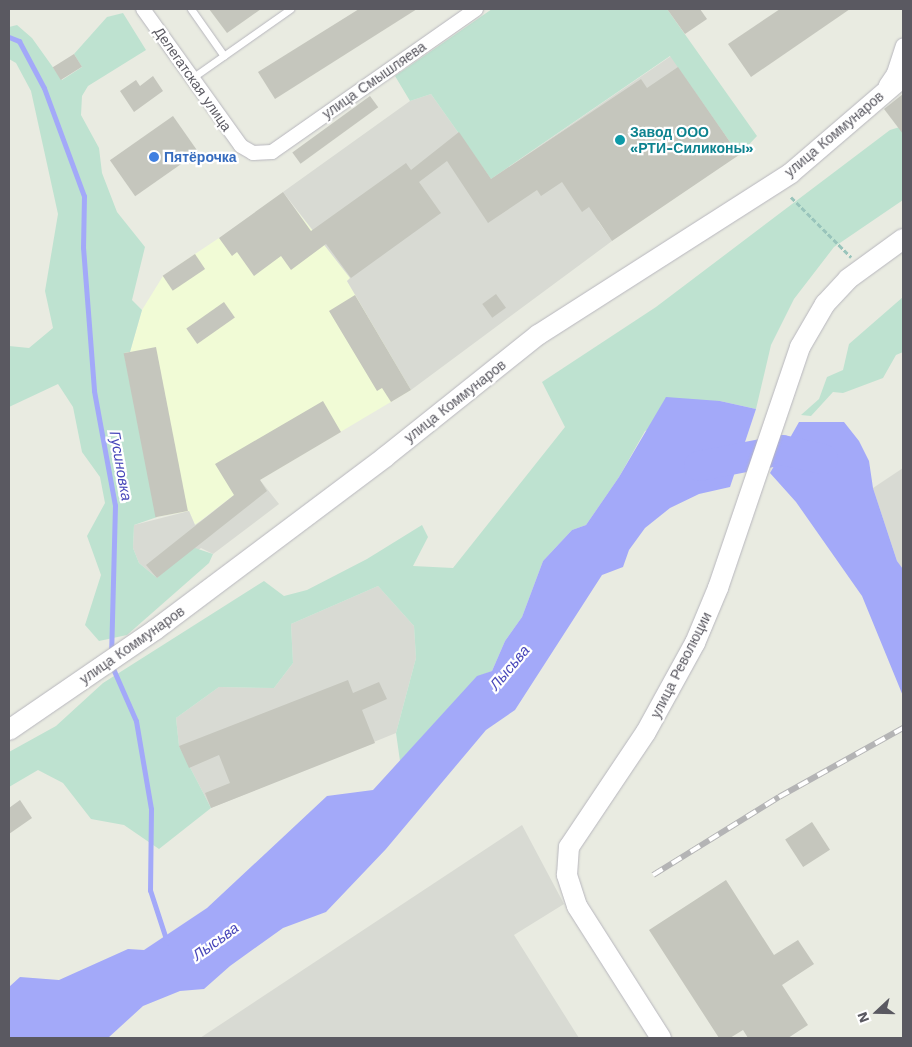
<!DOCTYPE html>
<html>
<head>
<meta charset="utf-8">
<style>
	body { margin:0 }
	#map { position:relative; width:912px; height:1047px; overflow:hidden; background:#e9ebe1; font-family:"Work Sans",sans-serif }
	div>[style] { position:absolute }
	.commercial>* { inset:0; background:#f1fbd6 }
	.industrial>* { inset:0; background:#d8dad3 }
	.green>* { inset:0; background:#bee2d0 }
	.water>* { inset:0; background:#a3a9f9 }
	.stream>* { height:5px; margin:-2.5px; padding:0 2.5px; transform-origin:2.5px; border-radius:2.5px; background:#a3a9f9 }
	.river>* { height:30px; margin:-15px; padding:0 15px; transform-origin:15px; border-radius:15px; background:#a3a9f9 }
	.building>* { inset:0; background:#c5c6bd; transform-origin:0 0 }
	.path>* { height:3px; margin-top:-1.5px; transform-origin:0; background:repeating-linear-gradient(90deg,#99c4bb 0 5px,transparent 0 7.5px) }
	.roads { filter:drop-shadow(0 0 1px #b7b6bd) drop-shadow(0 0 1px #b7b6bd) }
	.lane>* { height:7px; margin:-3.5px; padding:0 3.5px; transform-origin:3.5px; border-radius:3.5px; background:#fff }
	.street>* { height:14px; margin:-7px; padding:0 7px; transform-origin:7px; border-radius:7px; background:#fff }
	.secondary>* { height:20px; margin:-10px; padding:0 10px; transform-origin:10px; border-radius:10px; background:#fff }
	.rail>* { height:5.5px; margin-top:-2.75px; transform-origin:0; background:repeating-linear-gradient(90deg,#fff 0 11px,#b4b4b5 0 22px); box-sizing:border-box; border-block:1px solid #b4b4b5 }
	.dots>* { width:14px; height:14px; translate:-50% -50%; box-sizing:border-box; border:2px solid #fff; border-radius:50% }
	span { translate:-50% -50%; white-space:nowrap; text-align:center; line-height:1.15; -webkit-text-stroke:4.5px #fff; paint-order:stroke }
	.street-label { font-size:14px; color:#5a5961 }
	.culture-label { font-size:14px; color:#0d838f; font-weight:700 }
	.left { translate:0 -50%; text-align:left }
	.shop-label { font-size:14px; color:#366cbe; font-weight:700 }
	.water-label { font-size:15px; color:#4948ba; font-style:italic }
	.frame { position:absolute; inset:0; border:10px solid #5a5961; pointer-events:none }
	.north { position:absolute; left:852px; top:987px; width:50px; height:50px; -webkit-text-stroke:4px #fff; paint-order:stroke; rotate:249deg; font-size:14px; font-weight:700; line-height:20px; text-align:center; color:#5a5961 }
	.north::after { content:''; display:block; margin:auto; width:18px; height:22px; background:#5a5961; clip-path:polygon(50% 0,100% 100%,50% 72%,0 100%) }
</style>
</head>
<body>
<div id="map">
	<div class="commercial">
		<div style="clip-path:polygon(296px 210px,351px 278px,347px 281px,411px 390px,234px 495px,195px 525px,189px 511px,157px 517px,124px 353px,130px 352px,142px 310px,163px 276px,195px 254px,219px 238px,232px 255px)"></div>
	</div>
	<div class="industrial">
		<div style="clip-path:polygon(671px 56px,725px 135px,598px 221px,612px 241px,411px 390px,347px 281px,350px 278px,283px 192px,410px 101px,431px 94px,491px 179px)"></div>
		<div style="clip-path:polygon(903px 468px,903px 569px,897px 561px,873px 488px)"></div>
		<div style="clip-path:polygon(260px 480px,279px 504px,213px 554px,201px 548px,157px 578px,139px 563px,133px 548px,134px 525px,189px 511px,195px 525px)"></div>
		<div style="clip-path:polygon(378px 586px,414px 626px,416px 658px,396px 733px,211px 808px,179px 746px,176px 718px,219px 687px,274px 688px,293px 663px,291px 624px)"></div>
		<div style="clip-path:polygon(522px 825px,564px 904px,514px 935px,579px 1038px,200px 1038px)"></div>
	</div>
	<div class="green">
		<div style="clip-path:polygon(492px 9px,667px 9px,757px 136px,739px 155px,670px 56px,491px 179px,431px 94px,410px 101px,395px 76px)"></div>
		<div style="clip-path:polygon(123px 13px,146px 50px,88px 86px,82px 96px,81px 115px,99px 148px,102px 173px,117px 212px,145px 247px,132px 300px,142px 310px,130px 352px,124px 353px,157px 517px,134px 525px,133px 548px,139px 563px,157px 578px,192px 547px,213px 554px,209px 563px,127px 635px,99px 641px,85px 625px,101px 575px,87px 536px,105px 503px,100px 477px,82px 452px,73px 407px,58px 384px,9px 407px,9px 346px,29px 348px,53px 328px,45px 291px,58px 214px,31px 91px,16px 63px,9px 59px,9px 27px,17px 25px,32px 38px,62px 80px,82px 67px,74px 54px,107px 17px)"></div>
		<div style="clip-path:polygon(903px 126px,903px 200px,834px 247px,794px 299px,771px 345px,756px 409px,720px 401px,645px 431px,619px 477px,586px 525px,572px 530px,543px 561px,522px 617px,505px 641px,492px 671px,477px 677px,400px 761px,396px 733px,416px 658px,414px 626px,378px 586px,291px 624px,293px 663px,274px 688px,219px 687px,176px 718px,179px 746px,211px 808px,159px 849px,124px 825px,91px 819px,63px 783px,38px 770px,9px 787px,9px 752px,56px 726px,103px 683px,264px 581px,284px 596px,307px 590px,367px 559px,422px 525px,428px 537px,413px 566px,453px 568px,565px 427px,542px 382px,656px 307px,890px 130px)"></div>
		<div style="clip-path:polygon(903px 297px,903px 352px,896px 355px,883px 378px,843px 393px,833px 392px,811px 416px,801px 415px,819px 399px,827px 377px,843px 370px,849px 344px)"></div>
	</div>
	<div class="water">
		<div style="clip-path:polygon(666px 397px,720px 401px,756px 409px,730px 487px,699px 494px,670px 508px,645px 528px,629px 550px,623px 567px,602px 575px,515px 710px,486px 730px,386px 849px,326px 912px,283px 928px,230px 966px,204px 989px,180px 991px,143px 1006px,108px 1038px,9px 1038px,9px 987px,20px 977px,59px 980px,128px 949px,144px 950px,207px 908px,327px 796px,373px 790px,477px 676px,492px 671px,505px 641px,522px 617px,543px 561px,572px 530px,586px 525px,619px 477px)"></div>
		<div style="clip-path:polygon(799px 422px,844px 422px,859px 441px,869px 461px,873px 488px,897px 561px,903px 569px,903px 696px,862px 596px,796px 502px,770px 473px)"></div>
	</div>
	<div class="stream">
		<div style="left:9px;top:37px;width:11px;rotate:22deg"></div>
		<div style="left:19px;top:41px;width:53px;rotate:62deg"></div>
		<div style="left:44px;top:88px;width:115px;rotate:69.7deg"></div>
		<div style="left:84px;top:196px;width:51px;rotate:91.1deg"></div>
		<div style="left:83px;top:247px;width:144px;rotate:85.6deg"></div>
		<div style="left:94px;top:391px;width:116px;rotate:79.6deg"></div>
		<div style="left:115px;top:505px;width:149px;rotate:91.5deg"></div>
		<div style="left:111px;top:664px;width:62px;rotate:66.3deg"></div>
		<div style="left:136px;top:721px;width:89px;rotate:80.3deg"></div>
		<div style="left:151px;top:809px;width:81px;rotate:90.7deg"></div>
		<div style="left:150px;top:890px;width:55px;rotate:71.9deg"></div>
	</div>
	<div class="river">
		<div style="left:699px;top:466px;width:85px;rotate:-10.9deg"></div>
		<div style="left:782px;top:450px;width:42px;rotate:12.4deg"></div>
	</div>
	<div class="building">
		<div style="clip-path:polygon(209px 9px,261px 9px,227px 33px)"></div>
		<div style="clip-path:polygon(359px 9px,417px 9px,275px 99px,258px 72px)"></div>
		<div style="clip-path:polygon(667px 9px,700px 9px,707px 19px,685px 34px)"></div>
		<div style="clip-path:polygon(780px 9px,850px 9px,751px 77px,728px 44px)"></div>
		<div style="left:74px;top:54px;width:15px;height:25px;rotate:58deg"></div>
		<div style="clip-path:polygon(678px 67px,739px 155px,612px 241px,589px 207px,582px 212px,562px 182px,541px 196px,537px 190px,488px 223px,447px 161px,419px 182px,441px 213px,351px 278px,326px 244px,291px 270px,281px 256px,254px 276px,237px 252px,232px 256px,219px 238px,283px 192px,311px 231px,406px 163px,411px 170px,459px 132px,491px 179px,641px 79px,647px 88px)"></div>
		<div style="clip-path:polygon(153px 76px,163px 91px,134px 112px,120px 91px,136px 80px,140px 86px)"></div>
		<div style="clip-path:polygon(903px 94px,903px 134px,884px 109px)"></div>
		<div style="left:370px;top:96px;width:14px;height:96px;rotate:54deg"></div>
		<div style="left:173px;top:116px;width:44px;height:77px;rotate:55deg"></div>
		<div style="left:195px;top:254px;width:18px;height:39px;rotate:56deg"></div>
		<div style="left:496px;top:294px;width:17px;height:17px;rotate:54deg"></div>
		<div style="clip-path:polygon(355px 295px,411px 390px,391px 402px,382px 388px,377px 391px,329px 311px)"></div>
		<div style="left:224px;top:302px;width:19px;height:46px;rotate:55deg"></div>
		<div style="left:156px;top:347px;width:167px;height:33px;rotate:79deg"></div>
		<div style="clip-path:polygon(323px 401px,341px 432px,260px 480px,267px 491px,157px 578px,146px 565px,234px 495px,215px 464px)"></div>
		<div style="clip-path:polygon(348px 680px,353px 693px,379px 682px,387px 699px,362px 710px,375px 743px,211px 808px,205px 793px,230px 783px,219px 755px,189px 768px,179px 746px)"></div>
		<div style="clip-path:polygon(20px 800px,32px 818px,9px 834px,9px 808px)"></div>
		<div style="left:812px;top:822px;width:33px;height:32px;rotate:57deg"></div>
		<div style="clip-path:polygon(726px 880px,774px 955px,798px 940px,814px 964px,782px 985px,808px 1025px,788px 1038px,748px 1038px,743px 1030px,730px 1038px,719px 1038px,649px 930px)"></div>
	</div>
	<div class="path">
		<div style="left:791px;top:197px;width:85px;rotate:45deg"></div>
	</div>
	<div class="roads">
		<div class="lane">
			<div style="left:191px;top:9px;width:57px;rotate:54.9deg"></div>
			<div style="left:192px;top:78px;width:120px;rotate:-35.1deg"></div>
		</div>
		<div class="street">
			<div style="left:143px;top:9px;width:168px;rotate:54.4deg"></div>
			<div style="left:241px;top:146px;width:14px;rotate:30deg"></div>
			<div style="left:253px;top:153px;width:19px;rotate:-3deg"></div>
			<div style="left:272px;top:152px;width:249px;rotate:-35deg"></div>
			<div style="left:886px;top:85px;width:14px;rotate:-56deg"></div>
			<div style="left:894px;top:73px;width:29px;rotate:-72deg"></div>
		</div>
		<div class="secondary">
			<div style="left:9px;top:730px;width:177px;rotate:-34.4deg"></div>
			<div style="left:155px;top:630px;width:288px;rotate:-36.9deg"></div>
			<div style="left:385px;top:457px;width:196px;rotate:-38.6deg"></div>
			<div style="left:538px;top:335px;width:300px;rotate:-32.6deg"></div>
			<div style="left:791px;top:173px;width:148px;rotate:-40.6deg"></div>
			<div style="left:661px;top:1038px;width:156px;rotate:-122.5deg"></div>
			<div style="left:577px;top:906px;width:33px;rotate:-108deg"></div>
			<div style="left:567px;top:875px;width:28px;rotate:-86deg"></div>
			<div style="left:569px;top:847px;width:138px;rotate:-56.2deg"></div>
			<div style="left:646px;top:732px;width:102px;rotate:-61.2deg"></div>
			<div style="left:695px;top:643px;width:60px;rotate:-67.3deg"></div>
			<div style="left:718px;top:588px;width:255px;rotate:-71.2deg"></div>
			<div style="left:800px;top:347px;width:50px;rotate:-59.8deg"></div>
			<div style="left:825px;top:304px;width:34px;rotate:-47deg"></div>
			<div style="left:848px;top:279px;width:68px;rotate:-36deg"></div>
		</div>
	</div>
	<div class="rail">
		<div style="left:653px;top:875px;width:148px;rotate:-31.8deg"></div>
		<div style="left:779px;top:797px;width:142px;rotate:-29.1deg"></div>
	</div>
	<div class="dots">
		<div style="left:620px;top:140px;background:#0f9aa8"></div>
		<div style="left:154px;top:157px;background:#3f7fe0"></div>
	</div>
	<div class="street-label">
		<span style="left:193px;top:79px;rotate:55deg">Делегатская улица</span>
		<span style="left:374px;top:80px;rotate:-35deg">улица Смышляева</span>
		<span style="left:834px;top:134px;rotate:-40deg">улица Коммунаров</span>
		<span style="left:455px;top:401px;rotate:-38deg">улица Коммунаров</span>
		<span style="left:132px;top:645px;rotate:-35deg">улица Коммунаров</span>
		<span style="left:681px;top:665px;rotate:-63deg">улица Революции</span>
	</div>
	<div class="culture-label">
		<span class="left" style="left:630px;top:140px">Завод ООО<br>«РТИ-Силиконы»</span>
	</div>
	<div class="shop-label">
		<span class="left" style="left:164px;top:157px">Пятёрочка</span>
	</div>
	<div class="water-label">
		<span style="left:120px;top:466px;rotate:80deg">Гусиновка</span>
		<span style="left:510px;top:668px;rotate:-50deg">Лысьва</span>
		<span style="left:216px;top:942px;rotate:-36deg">Лысьва</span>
	</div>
	<div class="frame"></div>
	<div class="north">N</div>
</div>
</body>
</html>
